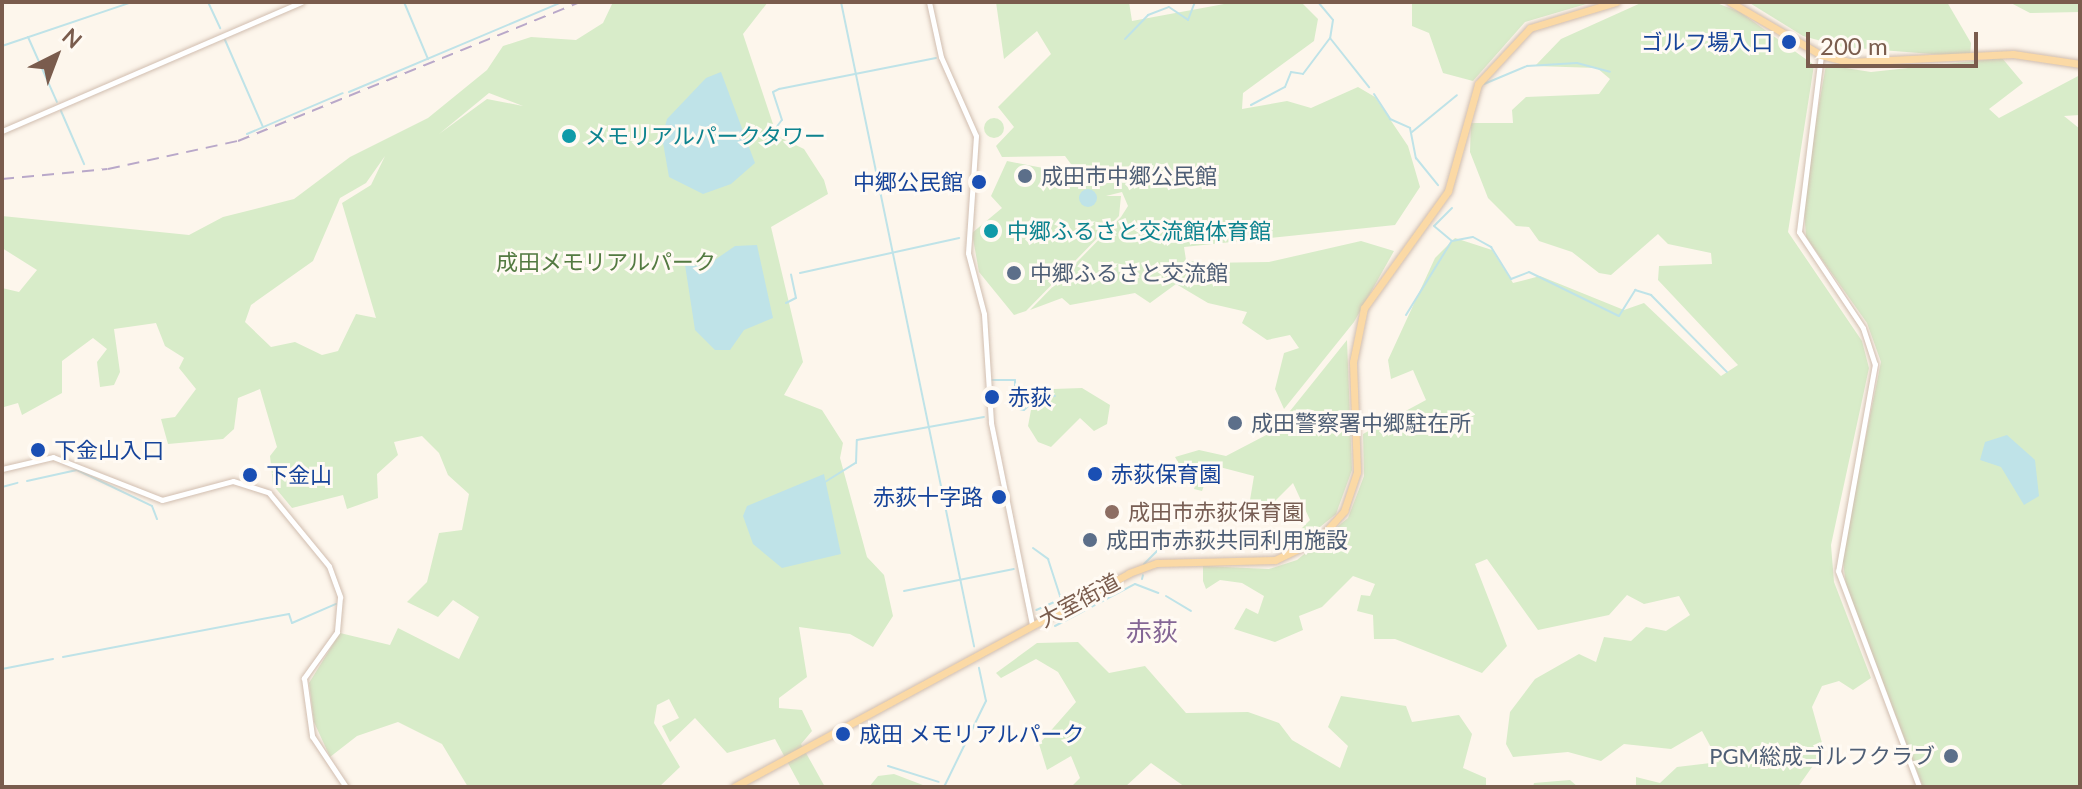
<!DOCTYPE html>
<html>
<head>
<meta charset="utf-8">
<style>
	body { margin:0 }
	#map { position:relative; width:2082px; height:789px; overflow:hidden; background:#fdf6ec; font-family:Lato,"Noto Sans JP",sans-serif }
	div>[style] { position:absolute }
	.green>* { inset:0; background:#d8ecc9 }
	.round { border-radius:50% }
	.water>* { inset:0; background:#bfe3e8 }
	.stream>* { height:2px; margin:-1px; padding:0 1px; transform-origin:1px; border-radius:1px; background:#bfe3e8 }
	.roads { filter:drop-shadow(0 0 2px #d1beb0) drop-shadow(0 0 2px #d1beb0) }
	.tertiary>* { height:5px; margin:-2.5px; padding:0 2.5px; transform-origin:2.5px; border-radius:2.5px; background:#fff }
	.primary>* { height:7px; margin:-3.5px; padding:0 3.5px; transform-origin:3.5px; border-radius:3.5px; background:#fbd9a5 }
	.rail>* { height:2px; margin-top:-1px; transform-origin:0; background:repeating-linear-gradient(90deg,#b9a8c9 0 12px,transparent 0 20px) }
	.dots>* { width:22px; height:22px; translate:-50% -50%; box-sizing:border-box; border:4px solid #fffaf3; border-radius:50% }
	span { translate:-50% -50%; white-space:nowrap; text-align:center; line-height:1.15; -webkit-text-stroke:6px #fffaf3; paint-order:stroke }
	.transit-label { font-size:22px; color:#164399 }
	.right { translate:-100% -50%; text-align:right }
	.left { translate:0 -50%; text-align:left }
	.culture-label { font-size:22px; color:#0d838f }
	.service-label { font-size:22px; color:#4e5e75 }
	.park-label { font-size:22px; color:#537a41 }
	.education-label { font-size:22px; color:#785e54 }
	.street-label { font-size:22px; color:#7a5c4d }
	.quarter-label { font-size:26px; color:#846695 }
	.frame { position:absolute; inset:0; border:4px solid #7a5c4d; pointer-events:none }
	.north { position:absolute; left:16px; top:16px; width:80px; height:80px; -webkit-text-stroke:6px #fffaf3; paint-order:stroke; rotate:42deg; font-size:22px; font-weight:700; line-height:32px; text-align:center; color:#7a5c4d }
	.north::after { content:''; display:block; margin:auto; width:28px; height:36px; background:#7a5c4d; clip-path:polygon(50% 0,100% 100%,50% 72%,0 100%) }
	.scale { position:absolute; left:1806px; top:32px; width:172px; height:36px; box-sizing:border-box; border:4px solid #7a5c4d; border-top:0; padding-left:10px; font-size:24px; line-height:28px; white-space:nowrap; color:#7a5c4d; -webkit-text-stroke:6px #fffaf3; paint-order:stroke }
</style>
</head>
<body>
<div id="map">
	<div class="green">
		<div style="clip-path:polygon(evenodd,613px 2px,768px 2px,743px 34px,777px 136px,804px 149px,824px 180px,828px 194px,771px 227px,803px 362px,784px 395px,822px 410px,843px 443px,840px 458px,867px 557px,884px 575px,893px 616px,873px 647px,850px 634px,799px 627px,807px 677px,779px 698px,779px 708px,802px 710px,812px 731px,801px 744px,825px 787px,801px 787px,775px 739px,727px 753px,695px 718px,670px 742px,662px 726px,679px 718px,669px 699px,657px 705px,654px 723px,680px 767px,659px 787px,468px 787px,442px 744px,398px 722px,357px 736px,330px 757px,314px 722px,309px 683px,340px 633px,390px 645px,398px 628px,459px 659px,479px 617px,453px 600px,438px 617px,407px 602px,427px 582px,439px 533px,462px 530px,469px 494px,448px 475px,439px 453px,422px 436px,394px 442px,398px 455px,377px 474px,378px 498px,347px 509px,343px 495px,292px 508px,273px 485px,270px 456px,277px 447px,260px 389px,238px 398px,234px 429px,223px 439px,168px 444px,161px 419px,175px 417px,196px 389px,179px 368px,184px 358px,165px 346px,156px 323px,114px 329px,120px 372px,114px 385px,100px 387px,97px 362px,107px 349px,93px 338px,62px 361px,62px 393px,22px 415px,18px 403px,4px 407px,2px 420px,2px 288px,19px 292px,37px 270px,2px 248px,2px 216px,189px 235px,223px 217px,294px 199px,350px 157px,428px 118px,487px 70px,503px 46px,531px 37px,576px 40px,603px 23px,613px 2px,489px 93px,523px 106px,487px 99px,439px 134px,489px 93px,613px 2px,385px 156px,371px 185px,342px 203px,376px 318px,356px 314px,338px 351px,322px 355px,295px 342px,271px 347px,245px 322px,251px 305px,313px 261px,340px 198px,366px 183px,385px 156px)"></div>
		<div style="clip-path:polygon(996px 2px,1129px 2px,1132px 21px,1235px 2px,1301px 2px,1318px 19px,1314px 41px,1243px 93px,1242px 109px,1287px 101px,1311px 108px,1358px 87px,1375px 97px,1408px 146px,1420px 187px,1395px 225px,1184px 247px,1186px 260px,1201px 263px,1269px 262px,1361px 241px,1394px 251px,1354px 322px,1284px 409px,1275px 389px,1284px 353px,1299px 348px,1290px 335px,1267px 340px,1242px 323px,1247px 312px,1208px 303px,1176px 284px,1150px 303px,1135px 293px,1070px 305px,1062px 298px,1030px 310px,1121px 217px,1128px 206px,1122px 192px,1106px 196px,1121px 196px,1119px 216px,1026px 311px,1014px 315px,979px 272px,972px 233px,1002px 208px,991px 196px,1007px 161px,1079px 175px,1065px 156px,1002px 157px,996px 146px,1014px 127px,998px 107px,1051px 54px,1037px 31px,1004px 59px)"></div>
		<div style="clip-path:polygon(1412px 2px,1593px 2px,1525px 22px,1473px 81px,1443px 73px,1429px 33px,1412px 26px)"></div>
		<div style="clip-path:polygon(1643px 2px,1714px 2px,1740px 12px,1814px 65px,1788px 232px,1862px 341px,1869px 368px,1831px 545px,1834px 582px,1871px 678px,1853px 690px,1839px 681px,1822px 686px,1812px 707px,1824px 750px,1798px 787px,1636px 787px,1636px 777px,1660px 783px,1677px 767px,1719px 762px,1702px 731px,1671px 749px,1624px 744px,1601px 761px,1568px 752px,1513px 757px,1506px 744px,1510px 712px,1535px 679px,1579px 654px,1596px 662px,1604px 637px,1631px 641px,1646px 627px,1666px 631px,1690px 615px,1679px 596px,1644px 604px,1627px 595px,1609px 615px,1538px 630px,1487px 559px,1475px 564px,1507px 646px,1482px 673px,1395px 639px,1374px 639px,1373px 615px,1357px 611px,1361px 595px,1370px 596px,1375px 584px,1353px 576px,1322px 607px,1299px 616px,1303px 630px,1275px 642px,1234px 629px,1246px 608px,1258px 614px,1264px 596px,1242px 583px,1220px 580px,1206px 589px,1203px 581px,1203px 566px,1269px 569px,1297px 560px,1348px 518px,1364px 476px,1363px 434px,1426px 400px,1413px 370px,1391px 379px,1388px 360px,1435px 258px,1455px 238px,1492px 250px,1513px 283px,1540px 276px,1624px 310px,1644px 303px,1721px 376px,1738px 365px,1658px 280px,1659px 266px,1712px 264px,1711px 253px,1668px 244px,1658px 234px,1611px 275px,1599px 273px,1572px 252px,1539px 241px,1529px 227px,1516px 226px,1488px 198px,1470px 152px,1471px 123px,1513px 123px,1512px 110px,1526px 97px,1599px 94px,1610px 79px,1597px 68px,1535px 66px,1561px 39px)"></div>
		<div style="clip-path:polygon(1748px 2px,1947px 2px,1971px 43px,1970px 57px,1843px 47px,1803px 36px)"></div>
		<div style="clip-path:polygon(2009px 2px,2080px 2px,2080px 12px,2030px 13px)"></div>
		<div style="clip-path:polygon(2002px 58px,2023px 83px,1989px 109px,1999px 118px,2080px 75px,2080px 115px,2064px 116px,2080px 129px,2080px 787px,1923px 787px,1846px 586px,1842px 553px,1881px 362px,1867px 323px,1806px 237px,1803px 194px,1826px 65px,1871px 72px)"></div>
		<div class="round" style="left:984px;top:118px;width:20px;height:20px"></div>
		<div style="clip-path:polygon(1347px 340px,1352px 470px,1336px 514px,1299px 544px,1297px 533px,1310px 520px,1293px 483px,1274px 502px,1250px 500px,1254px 476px,1212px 465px,1202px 491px,1194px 489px,1199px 472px,1182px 469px,1175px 457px,1199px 450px,1226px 456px,1274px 431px)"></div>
		<div style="clip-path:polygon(1082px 388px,1110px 405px,1107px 424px,1094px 431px,1080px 418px,1051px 447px,1038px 442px,1028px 426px,1031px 410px,1053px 389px)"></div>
		<div style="clip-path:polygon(1078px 642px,1109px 673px,1145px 666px,1186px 713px,1248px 712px,1279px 723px,1292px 740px,1340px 768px,1348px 746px,1328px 727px,1341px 696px,1406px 706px,1412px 722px,1459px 715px,1472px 734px,1463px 768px,1486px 778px,1486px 787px,1185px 787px,1151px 763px,1125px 787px,1071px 787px,1080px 778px,1071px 756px,1047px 770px,1039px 744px,1076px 702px,1058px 672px,1036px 659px,1001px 678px,996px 673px,1037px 643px)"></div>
		<div style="clip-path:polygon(894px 774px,928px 787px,869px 787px,878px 776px)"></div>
		<div style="clip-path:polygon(1570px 780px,1578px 787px,1533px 787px,1534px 783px)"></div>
	</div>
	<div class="water">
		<div style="clip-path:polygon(721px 72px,755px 163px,731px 184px,703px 194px,669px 177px,662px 137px,667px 119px,706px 78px)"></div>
		<div class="round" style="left:1079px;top:189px;width:18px;height:18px"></div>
		<div style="clip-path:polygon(757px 245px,773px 318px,744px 330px,730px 350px,715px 350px,695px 330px,685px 265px,706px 266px,735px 246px)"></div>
		<div style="clip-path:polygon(2007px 435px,2035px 460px,2039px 496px,2024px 505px,2001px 467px,1980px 460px,1985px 442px)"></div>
		<div style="clip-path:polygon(824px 474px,841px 554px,782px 568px,753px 544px,743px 516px,747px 506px)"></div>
	</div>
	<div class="stream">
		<div style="left:208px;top:2px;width:29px;rotate:65deg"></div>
		<div style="left:404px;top:2px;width:62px;rotate:67.2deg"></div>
		<div style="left:841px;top:2px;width:658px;rotate:78.33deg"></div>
		<div style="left:1318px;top:2px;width:23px;rotate:50deg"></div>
		<div style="left:1333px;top:20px;width:18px;rotate:99deg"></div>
		<div style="left:1330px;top:38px;width:63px;rotate:51.5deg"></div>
		<div style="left:28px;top:37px;width:71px;rotate:66deg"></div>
		<div style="left:1125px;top:39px;width:33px;rotate:-46deg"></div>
		<div style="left:1148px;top:15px;width:22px;rotate:-21deg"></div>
		<div style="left:1169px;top:7px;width:23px;rotate:34deg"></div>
		<div style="left:1188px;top:20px;width:19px;rotate:-69deg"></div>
		<div style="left:225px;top:40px;width:95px;rotate:66.4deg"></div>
		<div style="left:2px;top:46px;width:137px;rotate:-18.7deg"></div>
		<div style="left:1484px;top:84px;width:47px;rotate:-22.7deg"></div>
		<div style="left:1527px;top:66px;width:50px;rotate:-3.4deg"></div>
		<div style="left:1577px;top:63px;width:34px;rotate:15deg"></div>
		<div style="left:349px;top:92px;width:231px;rotate:-22.9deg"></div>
		<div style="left:1374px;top:94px;width:30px;rotate:57deg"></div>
		<div style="left:1390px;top:119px;width:22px;rotate:24deg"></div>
		<div style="left:1410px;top:128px;width:31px;rotate:79deg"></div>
		<div style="left:1416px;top:158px;width:35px;rotate:51deg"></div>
		<div style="left:1251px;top:105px;width:38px;rotate:-28deg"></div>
		<div style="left:1285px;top:87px;width:16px;rotate:-68deg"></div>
		<div style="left:1291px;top:72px;width:12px;rotate:9deg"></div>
		<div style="left:1303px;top:74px;width:45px;rotate:-53.1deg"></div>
		<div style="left:61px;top:111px;width:58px;rotate:66.5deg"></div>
		<div style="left:1412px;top:132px;width:58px;rotate:-39.4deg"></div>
		<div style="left:247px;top:134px;width:104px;rotate:-23.1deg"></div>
		<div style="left:769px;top:137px;width:21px;rotate:-53deg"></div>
		<div style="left:782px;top:120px;width:29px;rotate:-108deg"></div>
		<div style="left:773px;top:92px;width:7px;rotate:-27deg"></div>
		<div style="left:779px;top:89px;width:160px;rotate:-11.2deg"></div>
		<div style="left:1452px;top:208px;width:25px;rotate:135deg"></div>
		<div style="left:1434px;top:226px;width:23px;rotate:40deg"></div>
		<div style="left:1452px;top:241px;width:21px;rotate:-11deg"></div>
		<div style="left:1473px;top:237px;width:21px;rotate:29deg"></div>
		<div style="left:1491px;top:247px;width:38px;rotate:58deg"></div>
		<div style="left:1511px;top:279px;width:19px;rotate:-21deg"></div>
		<div style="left:1529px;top:272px;width:100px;rotate:26.1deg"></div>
		<div style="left:1619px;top:316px;width:31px;rotate:-58deg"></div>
		<div style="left:1635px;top:290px;width:17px;rotate:17deg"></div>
		<div style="left:1651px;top:295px;width:108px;rotate:45.4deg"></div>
		<div style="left:800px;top:273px;width:163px;rotate:-12.4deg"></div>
		<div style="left:786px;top:303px;width:11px;rotate:-27deg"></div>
		<div style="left:796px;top:298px;width:24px;rotate:-102deg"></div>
		<div style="left:1406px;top:315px;width:86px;rotate:-58.3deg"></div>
		<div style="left:992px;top:380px;width:23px"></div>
		<div style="left:1015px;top:380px;width:28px;rotate:90deg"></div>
		<div style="left:1015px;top:408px;width:9px;rotate:13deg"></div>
		<div style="left:1024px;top:410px;width:22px;rotate:-43deg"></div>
		<div style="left:1040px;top:395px;width:15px;rotate:4deg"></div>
		<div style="left:27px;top:481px;width:51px;rotate:-12.4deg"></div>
		<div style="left:77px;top:470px;width:83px;rotate:25.6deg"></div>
		<div style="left:152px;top:506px;width:14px;rotate:69deg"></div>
		<div style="left:825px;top:482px;width:36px;rotate:-32deg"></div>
		<div style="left:856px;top:463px;width:23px;rotate:-88deg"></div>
		<div style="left:857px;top:440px;width:129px;rotate:-10.3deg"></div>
		<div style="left:2px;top:487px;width:16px;rotate:-15deg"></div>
		<div style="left:1033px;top:548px;width:19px;rotate:36deg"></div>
		<div style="left:1048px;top:559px;width:42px;rotate:72deg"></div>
		<div style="left:1061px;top:599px;width:27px;rotate:156deg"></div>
		<div style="left:1144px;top:564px;width:23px;rotate:-45deg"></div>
		<div style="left:1142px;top:579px;width:4px;rotate:-76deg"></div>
		<div style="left:904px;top:591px;width:112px;rotate:-11.3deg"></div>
		<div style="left:1166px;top:596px;width:29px;rotate:31deg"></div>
		<div style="left:1055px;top:626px;width:90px;rotate:-27.7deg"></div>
		<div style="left:1135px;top:584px;width:25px;rotate:21deg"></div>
		<div style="left:63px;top:657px;width:230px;rotate:-10.8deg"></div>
		<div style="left:289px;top:614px;width:9px;rotate:72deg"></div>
		<div style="left:292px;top:623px;width:48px;rotate:-23.4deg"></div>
		<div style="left:2px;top:669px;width:52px;rotate:-11.1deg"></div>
		<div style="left:888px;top:766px;width:53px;rotate:17.4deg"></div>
		<div style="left:333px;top:787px;width:9px"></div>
		<div style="left:944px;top:787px;width:96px;rotate:-64deg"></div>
		<div style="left:986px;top:701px;width:34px;rotate:-102deg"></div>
	</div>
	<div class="roads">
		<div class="tertiary">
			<div style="left:929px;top:2px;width:56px;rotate:77.7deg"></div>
			<div style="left:941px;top:57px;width:86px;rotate:66.1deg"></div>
			<div style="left:976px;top:136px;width:117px;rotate:93.9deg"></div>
			<div style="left:968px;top:253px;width:63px;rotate:75.3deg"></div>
			<div style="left:984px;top:314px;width:109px;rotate:86.3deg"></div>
			<div style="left:991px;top:423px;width:206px;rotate:78.5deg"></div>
			<div style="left:1821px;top:55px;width:178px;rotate:97.1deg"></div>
			<div style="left:1799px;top:232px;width:115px;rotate:56.3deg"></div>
			<div style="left:1863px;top:328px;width:38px;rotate:72deg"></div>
			<div style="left:1875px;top:364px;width:210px;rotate:100.1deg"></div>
			<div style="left:1838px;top:571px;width:231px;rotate:69.4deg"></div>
			<div style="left:2px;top:131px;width:326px;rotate:-23.3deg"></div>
			<div style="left:2px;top:469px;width:52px;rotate:-13.2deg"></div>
			<div style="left:53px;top:457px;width:117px;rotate:21.5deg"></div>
			<div style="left:162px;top:500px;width:73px;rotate:-15deg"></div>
			<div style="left:233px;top:481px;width:38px;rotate:18deg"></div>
			<div style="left:269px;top:493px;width:94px;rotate:50.6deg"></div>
			<div style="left:329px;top:566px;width:33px;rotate:70deg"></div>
			<div style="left:340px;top:597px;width:35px;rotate:95deg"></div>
			<div style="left:337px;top:632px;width:57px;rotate:125.7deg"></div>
			<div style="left:304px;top:678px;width:59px;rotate:82.1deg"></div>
			<div style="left:312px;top:736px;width:61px;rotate:56.3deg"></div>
		</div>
		<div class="primary">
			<div style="left:1730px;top:2px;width:105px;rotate:30.2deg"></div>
			<div style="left:1821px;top:55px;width:29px;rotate:14deg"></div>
			<div style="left:1849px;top:62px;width:164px;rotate:-2.8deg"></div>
			<div style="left:2013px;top:54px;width:68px;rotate:8.5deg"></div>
			<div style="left:734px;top:787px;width:449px;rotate:-28.4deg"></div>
			<div style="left:1129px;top:573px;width:30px;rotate:-20deg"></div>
			<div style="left:1157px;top:563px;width:118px;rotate:-1.5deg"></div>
			<div style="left:1275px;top:560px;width:49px;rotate:-25.5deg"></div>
			<div style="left:1319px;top:539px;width:38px;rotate:-48deg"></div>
			<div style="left:1344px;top:511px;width:41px;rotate:-71.6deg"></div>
			<div style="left:1357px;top:472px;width:110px;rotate:-92.1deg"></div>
			<div style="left:1353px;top:362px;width:55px;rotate:-78.5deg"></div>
			<div style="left:1364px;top:308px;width:144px;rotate:-54.3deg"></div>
			<div style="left:1448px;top:191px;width:111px;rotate:-74.3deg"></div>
			<div style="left:1478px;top:84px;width:76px;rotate:-47.1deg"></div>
			<div style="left:1530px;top:28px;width:90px;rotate:-16.8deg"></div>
		</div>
	</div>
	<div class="rail">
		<div style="left:2px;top:179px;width:106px;rotate:-5.4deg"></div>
		<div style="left:108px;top:169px;width:133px;rotate:-12.2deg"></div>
		<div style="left:238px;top:141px;width:369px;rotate:-22.1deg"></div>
	</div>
	<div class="dots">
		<div style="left:1789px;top:42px;background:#1a4fb4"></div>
		<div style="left:569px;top:136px;background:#0f9aa8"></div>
		<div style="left:1025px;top:176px;background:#5c6f8a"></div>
		<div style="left:979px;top:182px;background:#1a4fb4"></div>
		<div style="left:991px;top:231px;background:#0f9aa8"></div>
		<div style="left:1014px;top:273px;background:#5c6f8a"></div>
		<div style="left:992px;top:397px;background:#1a4fb4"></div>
		<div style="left:1235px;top:423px;background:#5c6f8a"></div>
		<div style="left:38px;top:450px;background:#1a4fb4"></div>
		<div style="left:1095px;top:474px;background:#1a4fb4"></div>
		<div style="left:250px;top:475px;background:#1a4fb4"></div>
		<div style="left:999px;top:497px;background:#1a4fb4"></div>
		<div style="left:1112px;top:512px;background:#8d6e63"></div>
		<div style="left:1090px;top:540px;background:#5c6f8a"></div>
		<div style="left:843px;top:734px;background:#1a4fb4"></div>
		<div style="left:1951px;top:756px;background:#5c6f8a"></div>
	</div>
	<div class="transit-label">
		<span class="right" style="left:1773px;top:42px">ゴルフ場入口</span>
		<span class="right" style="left:963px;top:182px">中郷公民館</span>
		<span class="left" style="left:1008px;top:397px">赤荻</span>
		<span class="left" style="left:54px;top:450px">下金山入口</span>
		<span class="left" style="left:1111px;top:474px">赤荻保育園</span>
		<span class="left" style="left:266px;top:475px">下金山</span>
		<span class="right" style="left:983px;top:497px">赤荻十字路</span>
		<span class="left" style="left:859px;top:734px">成田 メモリアルパーク</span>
	</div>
	<div class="culture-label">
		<span class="left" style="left:585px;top:136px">メモリアルパークタワー</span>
		<span class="left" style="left:1007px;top:231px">中郷ふるさと交流館体育館</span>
	</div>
	<div class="service-label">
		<span class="left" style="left:1041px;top:176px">成田市中郷公民館</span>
		<span class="left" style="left:1030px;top:273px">中郷ふるさと交流館</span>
		<span class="left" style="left:1251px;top:423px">成田警察署中郷駐在所</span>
		<span class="left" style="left:1106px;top:540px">成田市赤荻共同利用施設</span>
		<span class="right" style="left:1935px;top:756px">PGM総成ゴルフクラブ</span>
	</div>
	<div class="park-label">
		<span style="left:606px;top:262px">成田メモリアルパーク</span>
	</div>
	<div class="education-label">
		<span class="left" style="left:1128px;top:512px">成田市赤荻保育園</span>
	</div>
	<div class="street-label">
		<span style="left:1079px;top:600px;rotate:-28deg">大室街道</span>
	</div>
	<div class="quarter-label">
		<span style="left:1152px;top:632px">赤荻</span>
	</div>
	<div class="frame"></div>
	<div class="north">N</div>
	<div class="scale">200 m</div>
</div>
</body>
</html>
